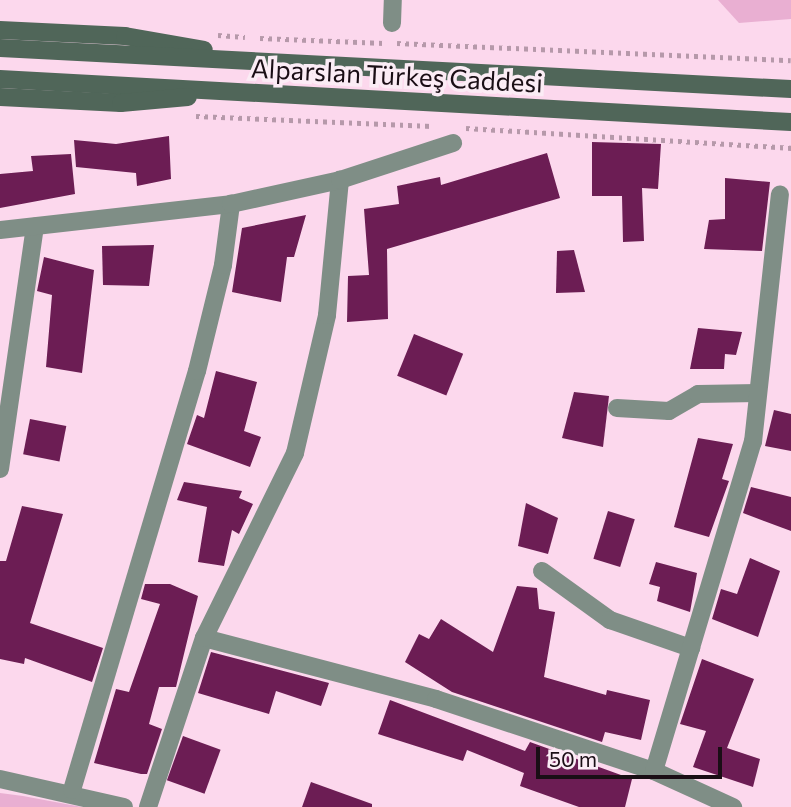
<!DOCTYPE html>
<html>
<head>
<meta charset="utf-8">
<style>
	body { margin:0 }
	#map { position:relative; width:791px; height:807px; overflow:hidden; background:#fcd8ed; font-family:Commissioner,sans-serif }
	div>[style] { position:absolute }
	.green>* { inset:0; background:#e9afd2 }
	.building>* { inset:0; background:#6c1d54; transform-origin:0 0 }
	.path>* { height:4.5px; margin-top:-2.25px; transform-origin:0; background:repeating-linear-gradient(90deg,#b699aa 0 3.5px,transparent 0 8.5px) }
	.minor>* { height:18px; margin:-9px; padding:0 9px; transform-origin:9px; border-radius:9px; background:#7f8e86 }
	.tertiary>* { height:18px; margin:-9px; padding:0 9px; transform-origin:9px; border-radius:9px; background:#7f8e86 }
	.secondary>* { height:18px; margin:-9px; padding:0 9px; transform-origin:9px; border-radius:9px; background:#506659 }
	span { translate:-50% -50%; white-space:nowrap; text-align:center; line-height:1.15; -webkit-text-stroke:7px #fbecf5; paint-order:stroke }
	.street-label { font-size:26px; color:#1a0e15 }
	.scale { position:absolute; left:536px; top:747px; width:186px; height:32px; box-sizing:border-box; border:4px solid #1a0e15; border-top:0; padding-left:9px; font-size:21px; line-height:24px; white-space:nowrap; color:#1a0e15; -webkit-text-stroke:5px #fbecf5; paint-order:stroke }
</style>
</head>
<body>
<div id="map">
	<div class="green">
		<div style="clip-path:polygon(718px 0,791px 0,791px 19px,739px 23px)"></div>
		<div style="clip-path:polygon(0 793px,23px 796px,82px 807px,0 807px)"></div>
	</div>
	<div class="building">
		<div style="clip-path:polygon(169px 136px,171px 179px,137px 186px,136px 173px,76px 167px,74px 140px,116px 144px)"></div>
		<div style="clip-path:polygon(592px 142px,661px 144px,658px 189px,642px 188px,644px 241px,623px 242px,622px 196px,592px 196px)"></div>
		<div style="clip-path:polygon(547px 153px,560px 198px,387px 249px,388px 319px,347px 322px,348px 276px,369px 275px,364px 209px,399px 204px,397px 186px,440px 177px,441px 185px)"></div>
		<div style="clip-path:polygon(71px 154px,75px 194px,0 208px,0 174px,33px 171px,31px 156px)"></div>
		<div style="clip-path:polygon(725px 178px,770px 182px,762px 251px,704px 249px,709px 220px,725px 219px)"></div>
		<div style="clip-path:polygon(306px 215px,294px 257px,287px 257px,281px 302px,232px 292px,242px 228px)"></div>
		<div style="clip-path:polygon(154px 245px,149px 286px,103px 285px,102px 246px)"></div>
		<div style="clip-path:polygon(574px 250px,585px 292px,556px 293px,557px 251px)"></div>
		<div style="clip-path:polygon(44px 257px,94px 270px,82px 373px,46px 367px,52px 295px,37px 291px)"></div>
		<div style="clip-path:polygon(698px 328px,742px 332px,736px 355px,725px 354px,724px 369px,690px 369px)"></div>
		<div style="left:414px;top:334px;width:53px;height:45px;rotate:22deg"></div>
		<div style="clip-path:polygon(216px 371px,257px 382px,244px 431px,261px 437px,250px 467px,187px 444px,197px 415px,204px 418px)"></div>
		<div style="clip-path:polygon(574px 392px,609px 396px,603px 447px,562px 438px)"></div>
		<div style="clip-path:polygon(774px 410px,791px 414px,791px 451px,765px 446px)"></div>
		<div style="left:30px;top:419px;width:37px;height:36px;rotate:11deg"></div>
		<div style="clip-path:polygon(698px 438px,733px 444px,722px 479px,729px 481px,709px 537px,674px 527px)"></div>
		<div style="clip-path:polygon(184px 482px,242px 491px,239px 498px,253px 504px,239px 534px,232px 530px,224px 566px,198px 562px,207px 507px,177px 500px)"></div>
		<div style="clip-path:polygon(751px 487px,791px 497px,791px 531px,743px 513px)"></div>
		<div style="clip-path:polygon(526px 503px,558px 518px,548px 554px,518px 546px)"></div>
		<div style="clip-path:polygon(22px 506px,63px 514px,30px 623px,103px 648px,92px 682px,25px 658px,24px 664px,0 659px,0 561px,6px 561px)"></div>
		<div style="left:608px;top:511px;width:28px;height:50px;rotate:17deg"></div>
		<div style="clip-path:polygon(750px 558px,780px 571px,758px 637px,712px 619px,721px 589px,737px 594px)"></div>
		<div style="clip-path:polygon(656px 562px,697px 573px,690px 612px,657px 601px,660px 587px,649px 584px)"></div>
		<div style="clip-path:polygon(145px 584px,170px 584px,198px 596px,176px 687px,159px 687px,149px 724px,162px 729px,147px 774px,141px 774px,94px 763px,116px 689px,129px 692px,160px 604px,141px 599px)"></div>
		<div style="clip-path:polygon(517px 586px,537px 588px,539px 609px,555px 612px,544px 677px,606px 695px,607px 690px,650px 700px,641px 740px,605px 732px,602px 742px,452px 692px,405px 662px,419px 634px,429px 639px,441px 619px,493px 652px)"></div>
		<div style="clip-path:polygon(211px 652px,329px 683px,321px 706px,276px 691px,269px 714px,198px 693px)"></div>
		<div style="clip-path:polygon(702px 659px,754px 679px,727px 748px,760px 759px,753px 787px,693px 767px,706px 731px,680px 724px)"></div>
		<div style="clip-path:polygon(390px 700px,525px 751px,530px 742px,632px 779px,625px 807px,579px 807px,520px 786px,524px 773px,467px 750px,463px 761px,378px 734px)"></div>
		<div style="left:183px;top:736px;width:40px;height:47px;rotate:20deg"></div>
		<div style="clip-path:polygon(311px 782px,372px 804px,372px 807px,302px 807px)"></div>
	</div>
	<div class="path">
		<div style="left:218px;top:35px;width:27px;rotate:4deg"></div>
		<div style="left:260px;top:38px;width:124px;rotate:2.3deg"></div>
		<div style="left:397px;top:43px;width:394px;rotate:2.5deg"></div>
		<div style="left:196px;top:116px;width:236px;rotate:2.4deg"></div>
		<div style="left:466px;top:128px;width:326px;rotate:3.5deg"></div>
	</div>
	<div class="minor">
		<div style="left:392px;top:23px;width:23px;rotate:-88deg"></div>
		<div style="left:617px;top:408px;width:52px;rotate:3.3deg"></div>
		<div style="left:669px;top:411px;width:34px;rotate:-30deg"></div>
		<div style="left:698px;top:394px;width:60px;rotate:-1deg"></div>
		<div style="left:0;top:469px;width:245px;rotate:-81.8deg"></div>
		<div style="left:542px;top:571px;width:84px;rotate:35.8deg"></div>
		<div style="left:610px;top:620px;width:86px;rotate:19.1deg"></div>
		<div style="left:204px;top:638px;width:240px;rotate:14.7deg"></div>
		<div style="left:436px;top:699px;width:230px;rotate:18.3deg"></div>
		<div style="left:654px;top:771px;width:87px;rotate:24.5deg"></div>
		<div style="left:654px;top:771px;width:344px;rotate:-73.3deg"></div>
		<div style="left:753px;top:442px;width:249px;rotate:-83.8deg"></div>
		<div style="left:0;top:779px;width:127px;rotate:12.7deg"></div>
		<div style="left:72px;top:790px;width:437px;rotate:-73.4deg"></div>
		<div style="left:197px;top:371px;width:109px;rotate:-76.2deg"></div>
		<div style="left:223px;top:265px;width:62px;rotate:-82.5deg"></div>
		<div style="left:148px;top:807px;width:178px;rotate:-71.7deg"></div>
		<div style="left:204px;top:638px;width:206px;rotate:-63.8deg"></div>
		<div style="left:295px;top:453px;width:142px;rotate:-76.9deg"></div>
		<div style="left:327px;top:315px;width:136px;rotate:-84.5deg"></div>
	</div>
	<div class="tertiary">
		<div style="left:0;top:230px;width:232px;rotate:-6.4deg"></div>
		<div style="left:231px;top:204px;width:112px;rotate:-12.4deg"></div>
		<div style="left:340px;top:180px;width:119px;rotate:-18.1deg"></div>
	</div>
	<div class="secondary">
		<div style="left:0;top:30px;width:125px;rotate:2.7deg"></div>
		<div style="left:125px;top:36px;width:80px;rotate:10deg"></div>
		<div style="left:0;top:48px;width:792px;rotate:2.97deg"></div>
		<div style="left:0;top:79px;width:792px;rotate:3.11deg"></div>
		<div style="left:0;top:97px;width:121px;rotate:2.8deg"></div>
		<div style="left:121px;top:103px;width:67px;rotate:-5.1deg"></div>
	</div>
	<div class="street-label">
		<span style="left:397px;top:75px;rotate:3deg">Alparslan Türkeş Caddesi</span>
	</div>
	<div class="scale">50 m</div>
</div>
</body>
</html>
